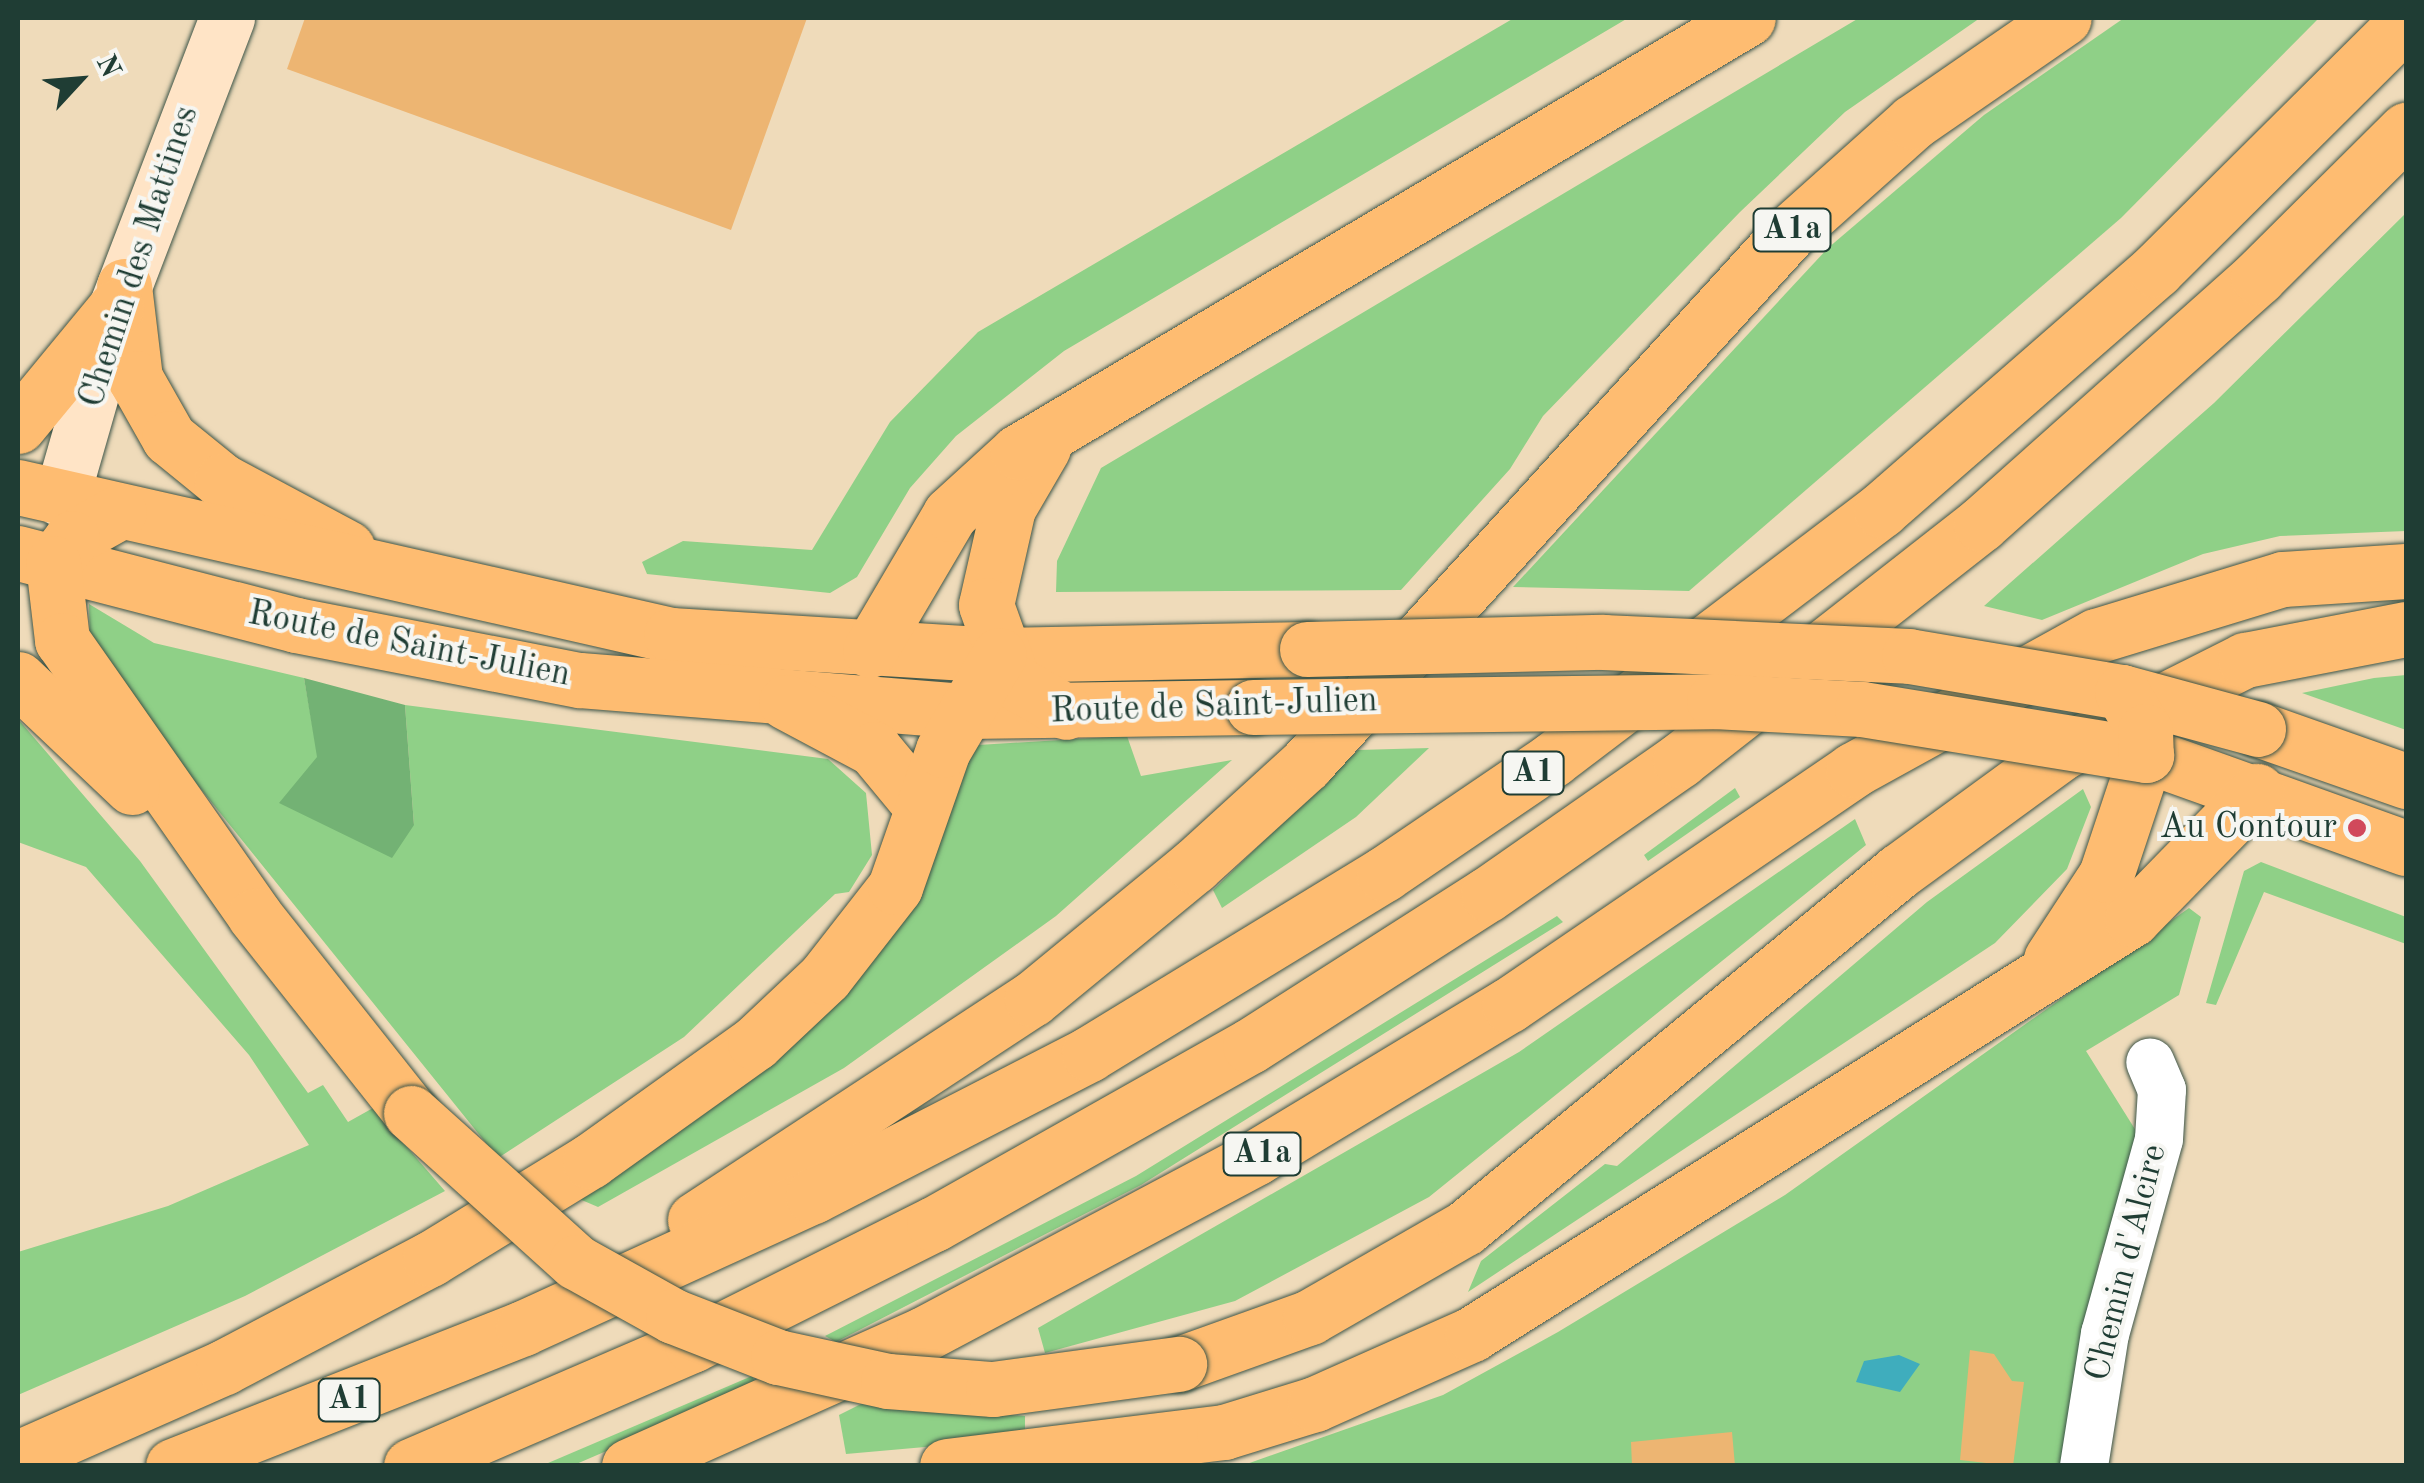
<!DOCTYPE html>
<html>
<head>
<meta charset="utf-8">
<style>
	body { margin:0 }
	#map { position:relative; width:2424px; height:1483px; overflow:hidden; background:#efdbba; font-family:"Old Standard TT",serif }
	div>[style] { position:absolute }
	.green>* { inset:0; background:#8fd087 }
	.forest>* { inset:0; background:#73b274 }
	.water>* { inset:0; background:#3fadbd }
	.building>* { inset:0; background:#edb572 }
	.roads { filter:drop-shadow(0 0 2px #3e5548) drop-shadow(0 0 2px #3e5548) }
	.minor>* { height:48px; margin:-24px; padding:0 24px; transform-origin:24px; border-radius:24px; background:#fff }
	.secondary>* { height:55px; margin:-27.5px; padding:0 27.5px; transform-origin:27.5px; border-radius:27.5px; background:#ffe4c6 }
	.primary>* { height:55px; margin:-27.5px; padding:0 27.5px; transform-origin:27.5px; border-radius:27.5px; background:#febc71 }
	.motorway>* { height:55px; margin:-27.5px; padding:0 27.5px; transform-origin:27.5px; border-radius:27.5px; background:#febc71 }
	.bridges { filter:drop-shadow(0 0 2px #3e5548) drop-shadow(0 0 2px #3e5548) }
	.primary-bridge>* { height:55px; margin:-27.5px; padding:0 27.5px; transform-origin:27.5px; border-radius:27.5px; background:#febc71 }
	.motorway-bridge>* { height:55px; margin:-27.5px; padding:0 27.5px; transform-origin:27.5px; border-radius:27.5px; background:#febc71 }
	.dots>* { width:28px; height:28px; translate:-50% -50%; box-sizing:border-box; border:5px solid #f6f6f2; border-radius:50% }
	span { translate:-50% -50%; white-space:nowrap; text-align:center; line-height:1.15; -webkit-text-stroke:8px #f6f6f2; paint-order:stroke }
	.shield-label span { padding:2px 8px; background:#f6f6f2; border:2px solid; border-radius:8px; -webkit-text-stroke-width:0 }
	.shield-label { font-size:32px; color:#1f3d34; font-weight:700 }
	.street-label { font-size:35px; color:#1f3d34 }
	.poi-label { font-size:35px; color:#1f3d34 }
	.right { translate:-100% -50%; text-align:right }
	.frame { position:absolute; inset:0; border:20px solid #1f3d34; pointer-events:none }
	.north { position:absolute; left:30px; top:30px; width:100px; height:100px; -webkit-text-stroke:8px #f6f6f2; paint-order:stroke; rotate:64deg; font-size:28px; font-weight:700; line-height:40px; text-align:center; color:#1f3d34 }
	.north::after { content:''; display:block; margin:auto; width:35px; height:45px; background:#1f3d34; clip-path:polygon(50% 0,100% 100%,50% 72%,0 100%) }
</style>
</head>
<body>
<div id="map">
	<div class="green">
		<div style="clip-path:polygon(1514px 18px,1628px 18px,1064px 351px,956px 436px,910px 488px,857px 577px,830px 593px,647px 574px,642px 562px,683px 541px,812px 550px,890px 422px,978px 332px)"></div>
		<div style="clip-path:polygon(1859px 18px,1980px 18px,1845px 112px,1740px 212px,1543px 416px,1510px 469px,1401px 590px,1056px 592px,1057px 561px,1101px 468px)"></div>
		<div style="clip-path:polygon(2124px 18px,2319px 18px,2121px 218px,1689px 591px,1513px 587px,1828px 248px,1984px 115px)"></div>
		<div style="clip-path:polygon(2406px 213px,2406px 531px,2280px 536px,2203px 554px,2042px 620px,1984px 606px,2214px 403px)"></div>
		<div style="clip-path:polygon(89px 604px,154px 643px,304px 678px,318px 757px,414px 825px,405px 705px,828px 759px,866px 793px,872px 855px,849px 892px,835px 894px,684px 1037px,498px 1158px,142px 716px,90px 638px)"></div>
		<div style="clip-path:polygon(2406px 675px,2406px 730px,2302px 693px,2374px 678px)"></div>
		<div style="clip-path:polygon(18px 719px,140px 861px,308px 1093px,323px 1085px,348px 1122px,373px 1108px,445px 1191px,245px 1296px,18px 1395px,18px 1252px,168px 1206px,309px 1145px,249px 1055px,86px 867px,18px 842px)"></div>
		<div style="clip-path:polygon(1127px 736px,1141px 776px,1232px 760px,1056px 916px,844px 1068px,598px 1207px,570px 1195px,711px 1102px,978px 745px)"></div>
		<div style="clip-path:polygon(1429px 748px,1356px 817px,1222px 908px,1213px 890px,1358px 750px)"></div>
		<div style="clip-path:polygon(1735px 788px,1740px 797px,1648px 861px,1644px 855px)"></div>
		<div style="clip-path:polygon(2083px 789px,2091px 807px,2067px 869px,1995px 943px,1468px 1292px,1481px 1261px,1605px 1164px,1617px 1166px,1927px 902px)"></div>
		<div style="clip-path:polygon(1855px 819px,1866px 845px,1429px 1197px,1235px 1301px,1045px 1353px,1038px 1328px,1519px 1052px)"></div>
		<div style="clip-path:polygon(2261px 862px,2406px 917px,2406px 944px,2264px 892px,2216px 1005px,2206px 1003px,2244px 871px)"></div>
		<div style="clip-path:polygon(2189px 908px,2201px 917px,2179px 995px,2086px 1051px,2138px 1134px,2119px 1228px,2100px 1256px,2062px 1465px,1241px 1466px,1443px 1395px,1558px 1332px,1785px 1195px)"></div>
		<div style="clip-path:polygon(1557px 916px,1563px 922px,1141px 1185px,836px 1342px,825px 1336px,1136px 1176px)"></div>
		<div style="clip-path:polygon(752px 1376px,757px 1386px,574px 1465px,541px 1466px)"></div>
		<div style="clip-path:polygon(861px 1404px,1025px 1416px,1025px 1438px,846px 1454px,839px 1415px)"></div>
	</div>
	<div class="forest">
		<div style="clip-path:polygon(304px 678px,405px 705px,414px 825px,392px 858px,279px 803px,317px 757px)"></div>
	</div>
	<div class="water">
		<div style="clip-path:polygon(1899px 1355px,1920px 1364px,1900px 1392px,1856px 1382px,1864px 1361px)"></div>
	</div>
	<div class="building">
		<div style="clip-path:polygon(305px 18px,807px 18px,731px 230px,287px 69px)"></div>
		<div style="clip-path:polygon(1970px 1350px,1994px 1354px,2012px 1381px,2024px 1382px,2013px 1466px,1960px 1460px)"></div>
		<div style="clip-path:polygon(1732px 1432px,1735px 1466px,1632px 1466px,1631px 1442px)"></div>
	</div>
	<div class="roads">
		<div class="minor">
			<div style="left:2084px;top:1466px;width:134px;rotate:-81deg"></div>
			<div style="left:2105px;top:1334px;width:202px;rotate:-74.5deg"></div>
			<div style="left:2159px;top:1139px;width:49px;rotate:-86.5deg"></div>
			<div style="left:2162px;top:1090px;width:30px;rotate:-113deg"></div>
		</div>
		<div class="secondary">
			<div style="left:61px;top:499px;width:200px;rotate:-74deg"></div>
			<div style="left:116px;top:307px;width:310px;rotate:-69deg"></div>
		</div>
		<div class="primary">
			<div style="left:124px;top:286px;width:93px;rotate:83.2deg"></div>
			<div style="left:135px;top:378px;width:69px;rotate:60.5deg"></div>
			<div style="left:169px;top:438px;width:68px;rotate:39.1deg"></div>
			<div style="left:222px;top:481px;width:142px;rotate:28.2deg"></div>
			<div style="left:18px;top:426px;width:154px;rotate:-50.5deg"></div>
			<div style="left:18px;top:487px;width:670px;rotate:12.77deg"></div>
			<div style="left:671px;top:635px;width:329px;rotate:3.5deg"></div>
			<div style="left:999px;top:655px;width:308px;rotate:-1.1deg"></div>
			<div style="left:18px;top:553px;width:287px;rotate:14.5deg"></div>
			<div style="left:296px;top:625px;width:289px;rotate:11deg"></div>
			<div style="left:580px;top:680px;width:387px;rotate:4.6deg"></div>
			<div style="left:966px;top:711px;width:287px;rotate:-0.8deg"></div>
			<div style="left:2258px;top:729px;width:157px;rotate:19.4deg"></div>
			<div style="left:2146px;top:755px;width:276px;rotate:19.7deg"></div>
		</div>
		<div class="motorway">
			<div style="left:1043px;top:448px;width:69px;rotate:120.3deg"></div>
			<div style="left:1008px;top:508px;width:99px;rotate:102.8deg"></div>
			<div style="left:986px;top:605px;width:81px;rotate:70.4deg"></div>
			<div style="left:1013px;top:681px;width:61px;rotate:30.3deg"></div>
			<div style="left:119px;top:512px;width:54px;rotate:151deg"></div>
			<div style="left:72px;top:538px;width:31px;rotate:127deg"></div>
			<div style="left:53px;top:563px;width:78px;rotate:83.3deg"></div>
			<div style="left:62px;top:640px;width:337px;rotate:55deg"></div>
			<div style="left:255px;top:916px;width:251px;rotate:51.6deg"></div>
			<div style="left:870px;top:650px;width:158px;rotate:-59.5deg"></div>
			<div style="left:950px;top:514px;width:92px;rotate:-42.4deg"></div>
			<div style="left:1018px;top:452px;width:849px;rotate:-30.73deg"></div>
			<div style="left:18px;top:679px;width:157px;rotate:43.5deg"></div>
			<div style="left:786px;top:702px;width:100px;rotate:28.1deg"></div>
			<div style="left:874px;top:749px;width:75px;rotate:50.4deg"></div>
			<div style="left:2051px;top:959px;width:100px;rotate:-56.8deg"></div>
			<div style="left:2106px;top:875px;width:126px;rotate:-71.6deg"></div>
			<div style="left:695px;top:1220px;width:403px;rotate:-33.3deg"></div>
			<div style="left:1032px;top:999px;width:210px;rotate:-39.4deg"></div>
			<div style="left:1194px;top:866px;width:151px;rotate:-42.3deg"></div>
			<div style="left:1306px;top:764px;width:718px;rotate:-47.71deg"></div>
			<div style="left:1789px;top:233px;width:166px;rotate:-41.8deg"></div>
			<div style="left:1913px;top:122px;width:183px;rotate:-34.6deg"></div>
			<div style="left:1179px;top:1364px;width:139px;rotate:-19.7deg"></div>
			<div style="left:1310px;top:1317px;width:179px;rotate:-29.9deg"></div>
			<div style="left:1465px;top:1228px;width:562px;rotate:-39.44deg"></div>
			<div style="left:1899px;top:871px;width:202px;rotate:-36.1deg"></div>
			<div style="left:2062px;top:752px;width:205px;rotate:-26.7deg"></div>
			<div style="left:2245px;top:660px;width:164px;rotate:-10.9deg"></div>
			<div style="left:18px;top:1458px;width:225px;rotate:-23.8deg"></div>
			<div style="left:224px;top:1367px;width:233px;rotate:-27.7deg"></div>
			<div style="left:430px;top:1259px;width:188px;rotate:-31.5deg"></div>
			<div style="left:590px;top:1161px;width:203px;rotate:-35.6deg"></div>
			<div style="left:755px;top:1043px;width:96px;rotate:-43.3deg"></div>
			<div style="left:825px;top:977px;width:114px;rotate:-52.1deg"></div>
			<div style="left:895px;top:887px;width:145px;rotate:-70.7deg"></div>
			<div style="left:943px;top:750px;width:110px;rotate:-59.5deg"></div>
			<div style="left:173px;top:1466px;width:376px;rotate:-21.5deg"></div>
			<div style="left:523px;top:1328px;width:319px;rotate:-24.5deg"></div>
			<div style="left:813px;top:1196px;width:310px;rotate:-27.2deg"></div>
			<div style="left:1089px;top:1054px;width:346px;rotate:-31.4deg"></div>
			<div style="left:1384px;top:874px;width:204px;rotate:-34.2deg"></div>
			<div style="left:1553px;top:759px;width:412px;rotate:-37.2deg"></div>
			<div style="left:1881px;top:510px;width:365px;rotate:-41.1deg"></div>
			<div style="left:2156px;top:270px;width:352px;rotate:-44.8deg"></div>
			<div style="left:411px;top:1466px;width:306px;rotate:-23.3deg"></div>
			<div style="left:692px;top:1345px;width:271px;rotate:-26.6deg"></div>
			<div style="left:934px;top:1224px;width:363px;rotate:-29.4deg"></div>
			<div style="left:1250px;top:1046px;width:282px;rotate:-32.6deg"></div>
			<div style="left:1488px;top:894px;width:234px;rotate:-34.9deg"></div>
			<div style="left:1680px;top:760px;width:382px;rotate:-38.1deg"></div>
			<div style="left:1981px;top:524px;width:371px;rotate:-41.7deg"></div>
			<div style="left:2258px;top:277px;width:209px;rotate:-44.8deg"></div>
			<div style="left:629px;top:1466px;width:323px;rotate:-24.1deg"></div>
			<div style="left:924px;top:1334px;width:375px;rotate:-28deg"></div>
			<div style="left:1255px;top:1158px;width:297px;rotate:-31.1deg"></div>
			<div style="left:1509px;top:1005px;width:417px;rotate:-34.3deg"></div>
			<div style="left:1853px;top:770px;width:277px;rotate:-28.9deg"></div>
			<div style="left:2096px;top:636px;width:195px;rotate:-17deg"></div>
			<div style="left:2283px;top:579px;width:123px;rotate:-3.7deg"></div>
			<div style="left:947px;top:1466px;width:279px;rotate:-7deg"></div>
			<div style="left:1224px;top:1432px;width:95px;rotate:-17.1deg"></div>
			<div style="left:1315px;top:1404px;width:172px;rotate:-24deg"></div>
			<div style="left:1472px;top:1334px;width:780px;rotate:-32.16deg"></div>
			<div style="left:2132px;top:919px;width:179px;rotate:-45.7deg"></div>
		</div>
	</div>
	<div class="bridges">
		<div class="primary-bridge">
			<div style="left:1307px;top:649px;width:296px;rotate:-1.4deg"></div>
			<div style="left:1603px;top:642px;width:306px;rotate:2.6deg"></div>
			<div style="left:1909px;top:656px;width:216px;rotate:9.6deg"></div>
			<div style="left:2122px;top:692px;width:141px;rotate:15.2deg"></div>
			<div style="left:1253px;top:707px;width:461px;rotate:-0.7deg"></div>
			<div style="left:1714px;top:701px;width:148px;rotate:3.1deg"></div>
			<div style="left:1862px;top:709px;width:288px;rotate:9.2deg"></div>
		</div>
		<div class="motorway-bridge">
			<div style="left:2122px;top:692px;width:45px;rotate:59.5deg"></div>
			<div style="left:2145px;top:731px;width:24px;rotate:88deg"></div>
			<div style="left:411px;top:1113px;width:222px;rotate:42.1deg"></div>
			<div style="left:576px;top:1262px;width:111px;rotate:29.1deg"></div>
			<div style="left:673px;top:1316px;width:113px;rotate:21.3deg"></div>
			<div style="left:778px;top:1357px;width:113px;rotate:12.3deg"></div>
			<div style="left:888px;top:1381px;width:105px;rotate:4.4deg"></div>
			<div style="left:993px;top:1389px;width:188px;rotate:-7.7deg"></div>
		</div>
	</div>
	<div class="dots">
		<div style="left:2357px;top:828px;background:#d1495b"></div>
	</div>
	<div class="shield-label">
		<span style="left:1792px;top:230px">A1a</span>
		<span style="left:1533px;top:773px">A1</span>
		<span style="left:1262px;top:1154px">A1a</span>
		<span style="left:349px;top:1400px">A1</span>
	</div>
	<div class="street-label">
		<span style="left:140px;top:257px;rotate:-72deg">Chemin des Mattines</span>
		<span style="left:409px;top:645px;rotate:11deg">Route de Saint-Julien</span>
		<span style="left:1214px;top:707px;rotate:-2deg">Route de Saint-Julien</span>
		<span style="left:2127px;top:1263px;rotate:-76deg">Chemin d'Alcire</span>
	</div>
	<div class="poi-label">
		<span class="right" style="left:2337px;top:828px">Au Contour</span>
	</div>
	<div class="frame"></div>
	<div class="north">N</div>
</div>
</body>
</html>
